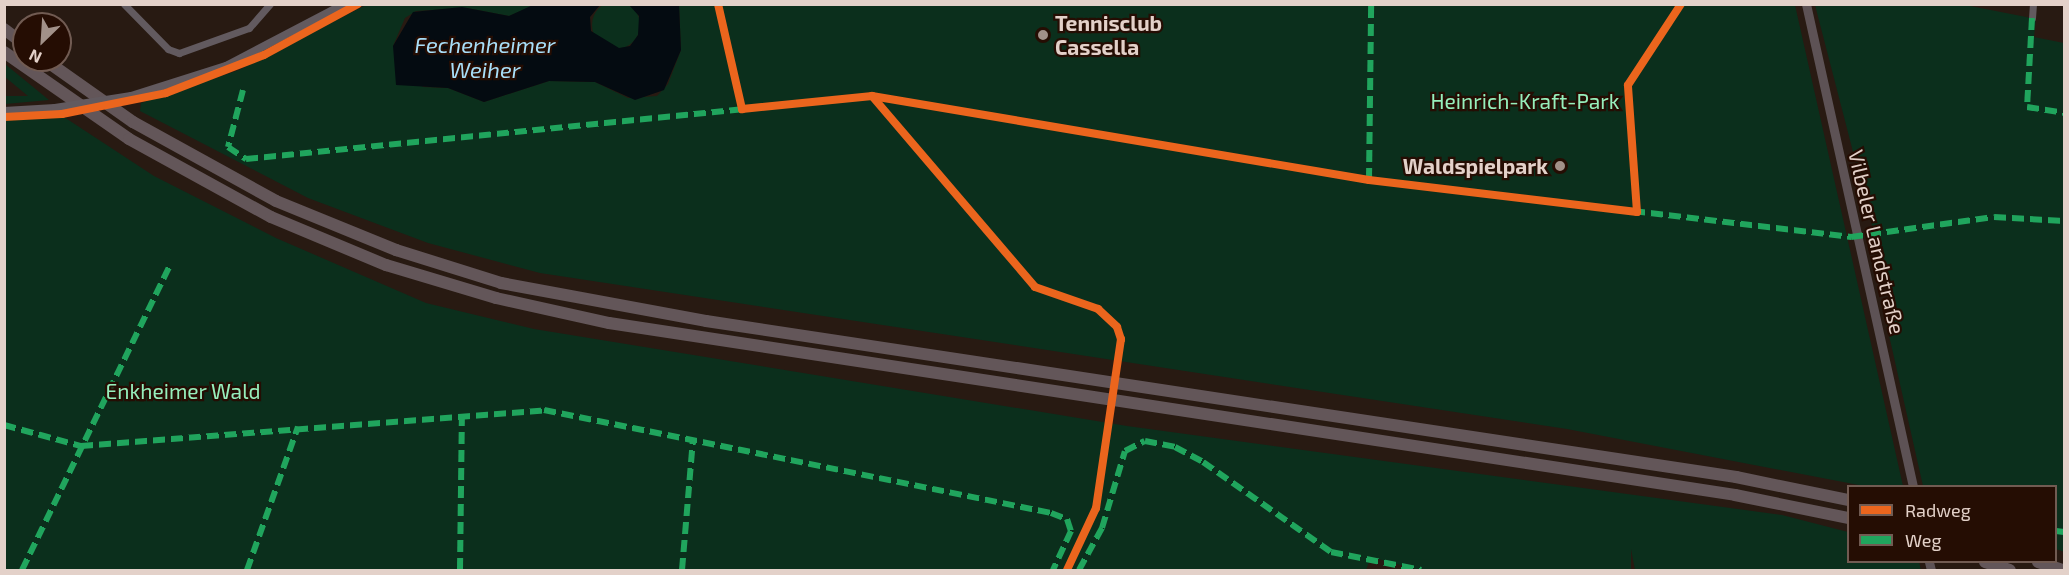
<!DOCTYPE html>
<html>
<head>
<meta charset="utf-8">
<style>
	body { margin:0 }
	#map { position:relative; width:2069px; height:575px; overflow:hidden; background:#281a12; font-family:"Exo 2",sans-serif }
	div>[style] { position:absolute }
	.green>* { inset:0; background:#0b2f1c }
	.round { border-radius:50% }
	.water>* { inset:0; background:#040b11 }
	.minor>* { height:7px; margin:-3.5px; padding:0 3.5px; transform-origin:3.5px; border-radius:3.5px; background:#625a5f }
	.tertiary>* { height:8px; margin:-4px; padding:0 4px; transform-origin:4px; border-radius:4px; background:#625a5f }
	.secondary>* { height:9px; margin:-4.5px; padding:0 4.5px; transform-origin:4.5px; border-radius:4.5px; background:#5d5255 }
	.motorway>* { height:12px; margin:-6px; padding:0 6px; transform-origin:6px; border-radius:6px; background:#635659 }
	.tertiary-bridge>* { height:8px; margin:-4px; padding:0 4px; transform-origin:4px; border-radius:4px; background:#625a5f }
	.quiet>* { height:6px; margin-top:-3px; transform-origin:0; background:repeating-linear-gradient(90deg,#20a55d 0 12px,transparent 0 18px) }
	.cycleway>* { height:8px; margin:-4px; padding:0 4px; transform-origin:4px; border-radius:4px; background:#eb651d }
	.dots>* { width:16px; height:16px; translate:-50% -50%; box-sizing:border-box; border:3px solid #250d03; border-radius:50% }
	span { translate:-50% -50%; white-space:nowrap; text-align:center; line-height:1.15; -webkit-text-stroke:4.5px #250d03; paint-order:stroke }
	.poi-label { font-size:21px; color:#e3d1c9; font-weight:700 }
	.left { translate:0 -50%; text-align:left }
	.right { translate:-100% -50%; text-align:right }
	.park-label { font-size:21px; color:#96efbc }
	.street-label { font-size:21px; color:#e3d1c9 }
	.water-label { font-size:22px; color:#a8dff9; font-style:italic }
	.frame { position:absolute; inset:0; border:6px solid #e3d1c9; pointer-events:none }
	.legend { position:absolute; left:1847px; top:485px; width:210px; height:78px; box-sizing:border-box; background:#250d03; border:2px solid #715b52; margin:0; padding:8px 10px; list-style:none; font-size:18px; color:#e3d1c9 }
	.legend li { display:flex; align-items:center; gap:12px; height:30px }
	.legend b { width:30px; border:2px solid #715b52 }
	.north { position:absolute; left:12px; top:12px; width:60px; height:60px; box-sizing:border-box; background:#250d03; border:2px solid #715b52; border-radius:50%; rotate:205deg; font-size:16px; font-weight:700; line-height:24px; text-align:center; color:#e3d1c9 }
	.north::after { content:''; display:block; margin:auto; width:21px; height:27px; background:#a29189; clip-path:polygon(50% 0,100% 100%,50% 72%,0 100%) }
</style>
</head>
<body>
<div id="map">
	<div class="green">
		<div class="round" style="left:592px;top:1px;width:48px;height:48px"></div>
		<div style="clip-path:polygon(366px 5px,535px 5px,509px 16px,467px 8px,416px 11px,405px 18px,393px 46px,423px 87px,448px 88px,484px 102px,549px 81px,595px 82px,628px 98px,657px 96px,668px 84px,681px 50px,679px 5px,1795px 5px,1903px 486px,1864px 486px,1567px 429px,540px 273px,428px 243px,308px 198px,140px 111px,141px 103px,239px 70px)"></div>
		<div style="clip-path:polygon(1815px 5px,1965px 5px,2036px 19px,2034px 37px,2064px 43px,2064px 552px,2056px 549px,2056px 486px,1923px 486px,1884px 313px,1894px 310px)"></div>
		<div style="clip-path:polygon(4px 64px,5px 64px,49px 100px,5px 104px,5px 96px,28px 96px,5px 77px)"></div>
		<div style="clip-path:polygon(64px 117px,154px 176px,276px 238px,426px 303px,534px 329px,1127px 426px,1782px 515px,1848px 532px,1848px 562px,1919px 562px,1921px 570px,1635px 570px,1631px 549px,1631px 570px,1419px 570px,1371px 557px,1366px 570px,5px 570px,5px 119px)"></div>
	</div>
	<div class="water">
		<div style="clip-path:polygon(535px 4px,600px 5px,590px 17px,591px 31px,619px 48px,630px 46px,638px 35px,639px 16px,629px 5px,679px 5px,681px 50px,664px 90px,635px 100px,595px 82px,549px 81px,484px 102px,448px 88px,396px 85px,393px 46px,413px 12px,462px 7px,509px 16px)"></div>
	</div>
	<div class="minor">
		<div style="left:124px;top:4px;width:63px;rotate:45.6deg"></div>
		<div style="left:168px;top:49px;width:12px;rotate:20deg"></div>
		<div style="left:179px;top:53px;width:74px;rotate:-19.7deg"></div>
		<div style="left:249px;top:28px;width:32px;rotate:-49deg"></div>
		<div style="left:2032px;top:18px;width:14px;rotate:-86deg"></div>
	</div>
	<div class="tertiary">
		<div style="left:131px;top:96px;width:100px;rotate:-17.5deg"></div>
		<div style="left:226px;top:66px;width:133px;rotate:-27.7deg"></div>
		<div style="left:4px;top:111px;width:51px;rotate:-3.4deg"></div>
	</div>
	<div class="secondary">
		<div style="left:1806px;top:4px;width:494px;rotate:77.5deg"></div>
		<div style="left:1929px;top:562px;width:8px;rotate:76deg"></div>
	</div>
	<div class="motorway">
		<div style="left:4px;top:29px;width:25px;rotate:37deg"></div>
		<div style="left:4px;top:52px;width:152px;rotate:34.8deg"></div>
		<div style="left:129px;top:139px;width:162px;rotate:28.8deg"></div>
		<div style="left:271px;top:217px;width:125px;rotate:22.7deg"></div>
		<div style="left:386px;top:265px;width:115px;rotate:16.7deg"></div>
		<div style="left:496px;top:298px;width:116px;rotate:12.5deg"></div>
		<div style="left:609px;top:323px;width:1139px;rotate:8.68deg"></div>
		<div style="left:1735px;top:495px;width:115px;rotate:11.5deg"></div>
		<div style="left:45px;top:60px;width:108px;rotate:35.2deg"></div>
		<div style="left:133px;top:122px;width:163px;rotate:28.9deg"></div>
		<div style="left:276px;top:201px;width:130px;rotate:22.2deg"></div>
		<div style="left:396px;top:250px;width:110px;rotate:17.4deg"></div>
		<div style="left:501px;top:283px;width:208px;rotate:10.5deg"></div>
		<div style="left:706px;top:321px;width:1042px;rotate:8.61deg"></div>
		<div style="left:1736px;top:477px;width:114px;rotate:11.6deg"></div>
		<div style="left:1985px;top:562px;width:26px;rotate:18deg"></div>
		<div style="left:2038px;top:562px;width:25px;rotate:18deg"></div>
	</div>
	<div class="tertiary-bridge">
		<div style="left:55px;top:108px;width:77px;rotate:-9deg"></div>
	</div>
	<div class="quiet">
		<div style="left:2032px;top:18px;width:89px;rotate:93.2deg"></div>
		<div style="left:2027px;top:107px;width:37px;rotate:9deg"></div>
		<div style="left:243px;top:90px;width:59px;rotate:104.7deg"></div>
		<div style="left:228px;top:147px;width:22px;rotate:34deg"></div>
		<div style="left:246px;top:159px;width:501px;rotate:-5.72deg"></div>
		<div style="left:1369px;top:180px;width:176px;rotate:-89.3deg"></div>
		<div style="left:1633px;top:211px;width:220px;rotate:6.8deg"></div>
		<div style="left:1851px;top:237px;width:144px;rotate:-8deg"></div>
		<div style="left:1994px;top:217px;width:70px;rotate:3.3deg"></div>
		<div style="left:4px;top:425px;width:80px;rotate:15.3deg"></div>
		<div style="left:81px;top:446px;width:464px;rotate:-4.4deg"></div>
		<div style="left:544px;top:410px;width:517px;rotate:11.48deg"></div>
		<div style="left:1051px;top:513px;width:17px;rotate:21deg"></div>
		<div style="left:1067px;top:519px;width:13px;rotate:72deg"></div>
		<div style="left:1071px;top:531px;width:43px;rotate:114.8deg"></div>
		<div style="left:2056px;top:531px;width:8px;rotate:7deg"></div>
		<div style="left:22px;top:570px;width:341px;rotate:-64.1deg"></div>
		<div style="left:247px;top:570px;width:152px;rotate:-70.4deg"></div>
		<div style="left:460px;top:570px;width:157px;rotate:-89.3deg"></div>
		<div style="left:682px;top:570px;width:131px;rotate:-85.2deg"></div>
		<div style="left:1079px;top:570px;width:48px;rotate:-61.3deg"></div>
		<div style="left:1102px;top:528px;width:80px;rotate:-73.4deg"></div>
		<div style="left:1125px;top:451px;width:22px;rotate:-27deg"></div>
		<div style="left:1145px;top:441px;width:31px;rotate:11deg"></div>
		<div style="left:1175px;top:447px;width:32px;rotate:28deg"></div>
		<div style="left:1203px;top:462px;width:156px;rotate:35.1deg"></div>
		<div style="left:1331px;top:552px;width:92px;rotate:11.3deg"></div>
	</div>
	<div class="cycleway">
		<div style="left:718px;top:4px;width:108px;rotate:77.1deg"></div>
		<div style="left:742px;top:109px;width:131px;rotate:-5.7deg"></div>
		<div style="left:872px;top:96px;width:504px;rotate:9.59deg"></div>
		<div style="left:1369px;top:180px;width:270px;rotate:6.8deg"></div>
		<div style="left:1637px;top:212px;width:127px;rotate:-94.1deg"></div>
		<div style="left:1628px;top:85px;width:97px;rotate:-56.8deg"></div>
		<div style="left:872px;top:96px;width:251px;rotate:49.5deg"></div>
		<div style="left:1035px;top:287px;width:67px;rotate:19.2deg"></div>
		<div style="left:1098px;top:309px;width:26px;rotate:43deg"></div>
		<div style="left:1117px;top:327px;width:13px;rotate:72deg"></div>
		<div style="left:1121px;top:339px;width:171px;rotate:98.4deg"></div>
		<div style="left:1096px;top:508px;width:68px;rotate:115.1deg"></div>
		<div style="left:4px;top:117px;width:58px;rotate:-3deg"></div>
		<div style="left:62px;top:114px;width:106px;rotate:-11.4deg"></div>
		<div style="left:166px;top:93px;width:105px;rotate:-21.2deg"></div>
		<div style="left:264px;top:55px;width:107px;rotate:-28.5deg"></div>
	</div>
	<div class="dots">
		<div style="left:1043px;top:35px;background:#a29189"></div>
		<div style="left:1560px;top:166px;background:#a29189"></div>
	</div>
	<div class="poi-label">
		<span class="left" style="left:1055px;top:35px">Tennisclub<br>Cassella</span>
		<span class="right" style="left:1548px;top:166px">Waldspielpark</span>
	</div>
	<div class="park-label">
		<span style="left:1525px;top:101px">Heinrich-Kraft-Park</span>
		<span style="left:183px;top:391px">Enkheimer Wald</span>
	</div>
	<div class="street-label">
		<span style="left:1877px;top:242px;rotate:77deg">Vilbeler Landstraße</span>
	</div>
	<div class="water-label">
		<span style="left:485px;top:57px">Fechenheimer<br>Weiher</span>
	</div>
	<div class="frame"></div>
	<ul class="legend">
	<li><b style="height:8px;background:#eb651d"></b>Radweg</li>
	<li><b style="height:8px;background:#20a55d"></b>Weg</li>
	</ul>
	<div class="north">N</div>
</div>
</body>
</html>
